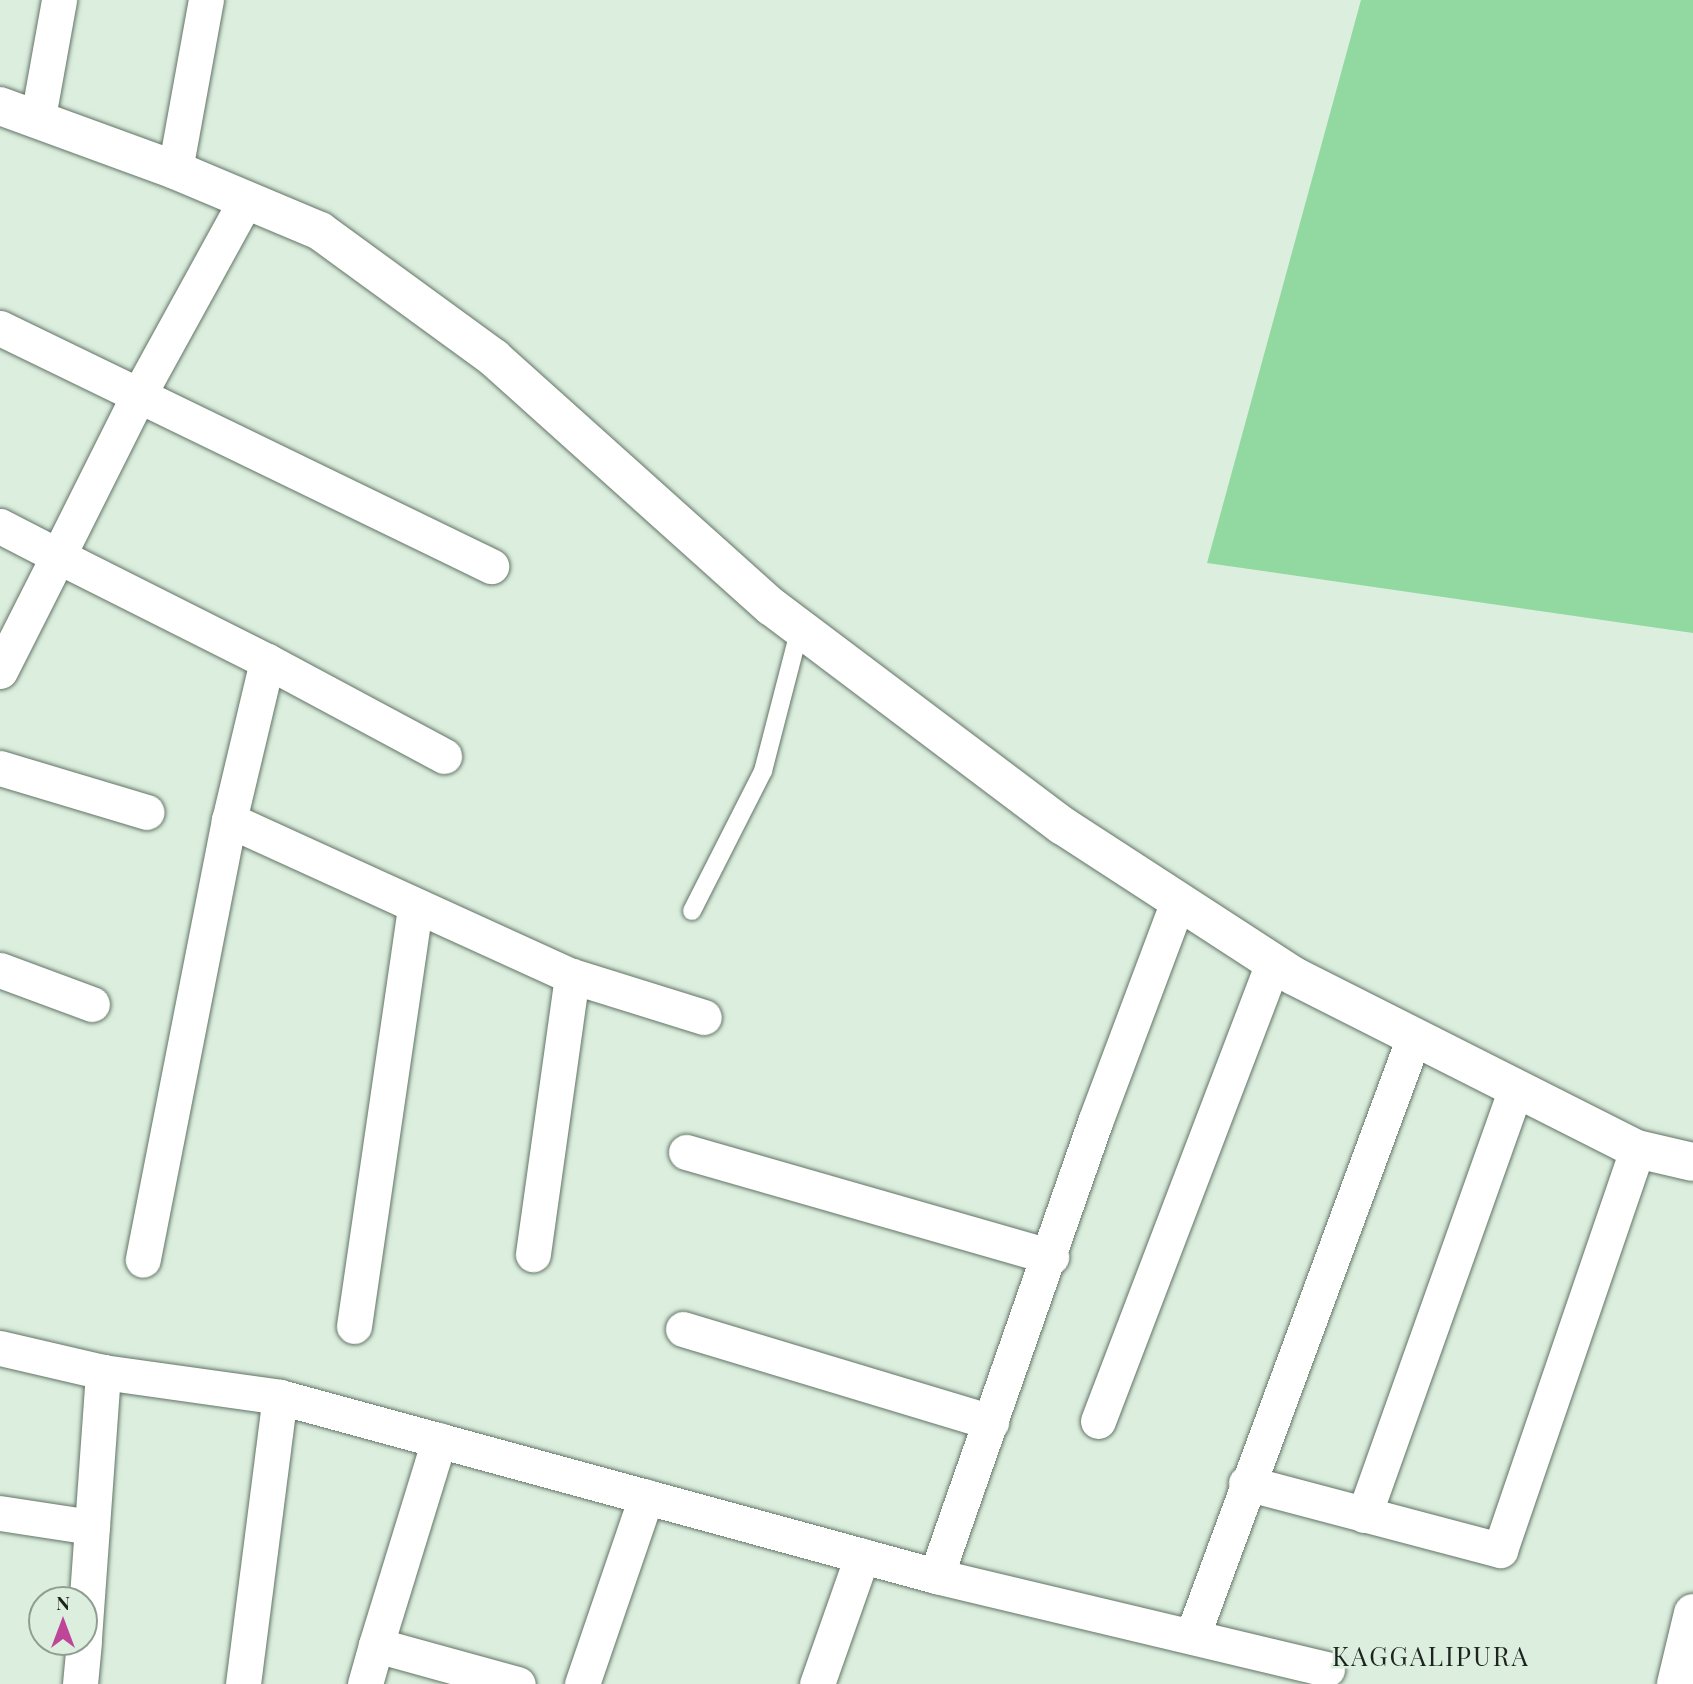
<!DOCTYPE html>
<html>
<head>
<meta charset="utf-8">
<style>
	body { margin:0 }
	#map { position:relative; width:1693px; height:1684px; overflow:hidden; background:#dcefdf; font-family:"Playfair Display",serif }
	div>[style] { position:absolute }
	.green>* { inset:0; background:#91d9a0 }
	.roads { filter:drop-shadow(0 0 2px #637466) drop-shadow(0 0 2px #637466) }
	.service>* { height:18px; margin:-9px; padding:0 9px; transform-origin:9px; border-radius:9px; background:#fff }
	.minor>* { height:35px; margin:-17.5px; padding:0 17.5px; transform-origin:17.5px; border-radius:17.5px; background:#fff }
	.tertiary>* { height:38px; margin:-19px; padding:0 19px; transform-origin:19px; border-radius:19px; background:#fff }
	.trunk>* { height:38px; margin:-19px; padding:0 19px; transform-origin:19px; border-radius:19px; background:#fff }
	span { translate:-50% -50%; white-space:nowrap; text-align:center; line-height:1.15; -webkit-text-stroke:5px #dcefdf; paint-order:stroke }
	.quarter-label { font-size:26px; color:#1d241e; letter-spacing:2px }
	.north { position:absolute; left:28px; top:1586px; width:70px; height:70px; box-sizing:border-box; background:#dcefdf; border:2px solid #909e92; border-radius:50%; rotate:0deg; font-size:19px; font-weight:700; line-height:28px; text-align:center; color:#1d241e }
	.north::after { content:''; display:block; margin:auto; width:24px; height:32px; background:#bf4598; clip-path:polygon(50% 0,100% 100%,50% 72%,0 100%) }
</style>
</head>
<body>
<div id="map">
	<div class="green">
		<div style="clip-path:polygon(1361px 0,1693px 0,1693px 633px,1207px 563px)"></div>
	</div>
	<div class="roads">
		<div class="service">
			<div style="left:692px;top:911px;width:157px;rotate:-63.1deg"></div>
			<div style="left:763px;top:771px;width:148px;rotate:-75.5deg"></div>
		</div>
		<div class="minor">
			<div style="left:38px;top:117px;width:119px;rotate:-79.8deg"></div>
			<div style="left:175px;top:170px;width:173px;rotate:-79.7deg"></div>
			<div style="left:0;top:328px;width:546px;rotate:25.86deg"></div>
			<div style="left:0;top:526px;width:65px;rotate:27.3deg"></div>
			<div style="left:58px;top:556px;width:179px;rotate:-63.4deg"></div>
			<div style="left:138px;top:396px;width:222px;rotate:-61.2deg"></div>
			<div style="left:267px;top:661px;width:201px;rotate:28.2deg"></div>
			<div style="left:0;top:671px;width:129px;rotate:-63.2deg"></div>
			<div style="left:58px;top:556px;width:234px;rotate:26.7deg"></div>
			<div style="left:267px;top:661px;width:163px;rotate:103.4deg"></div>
			<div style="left:229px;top:820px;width:448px;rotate:101.1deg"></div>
			<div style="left:0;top:768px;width:153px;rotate:16.7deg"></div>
			<div style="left:229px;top:820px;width:377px;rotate:24.5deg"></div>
			<div style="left:572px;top:976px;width:281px;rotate:98deg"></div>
			<div style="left:0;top:970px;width:98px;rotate:20.3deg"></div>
			<div style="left:572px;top:976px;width:138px;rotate:17.3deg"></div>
			<div style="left:686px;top:1152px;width:380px;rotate:16deg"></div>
			<div style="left:354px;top:1326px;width:422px;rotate:-81.7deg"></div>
			<div style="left:683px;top:1329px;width:322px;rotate:16.8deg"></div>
			<div style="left:0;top:1348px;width:106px;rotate:13.1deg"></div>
			<div style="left:103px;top:1372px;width:179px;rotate:8deg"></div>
			<div style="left:280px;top:1397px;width:680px;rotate:15.26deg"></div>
			<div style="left:936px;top:1576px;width:481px;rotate:-70.7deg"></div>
			<div style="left:1095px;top:1122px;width:236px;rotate:-69.4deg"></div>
			<div style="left:1098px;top:1421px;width:490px;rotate:-69.1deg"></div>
			<div style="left:439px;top:1440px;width:214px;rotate:107.1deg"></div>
			<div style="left:376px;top:1645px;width:147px;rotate:15.4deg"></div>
			<div style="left:1246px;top:1483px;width:263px;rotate:14.8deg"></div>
			<div style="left:1500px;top:1550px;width:424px;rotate:-71.1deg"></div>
			<div style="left:0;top:1513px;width:93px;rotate:8.7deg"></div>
			<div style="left:1364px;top:1515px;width:453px;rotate:-70.4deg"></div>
			<div style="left:936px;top:1576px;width:402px;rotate:13.4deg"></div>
			<div style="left:1193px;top:1634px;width:637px;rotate:-69.69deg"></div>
			<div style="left:84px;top:1638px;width:267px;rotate:-85.9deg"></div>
			<div style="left:80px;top:1684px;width:42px;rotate:-84.6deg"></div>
			<div style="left:243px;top:1684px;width:289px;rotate:-82.7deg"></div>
			<div style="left:365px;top:1684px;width:41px;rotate:-74.2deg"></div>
			<div style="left:582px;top:1684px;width:198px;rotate:-71.1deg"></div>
			<div style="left:817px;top:1684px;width:136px;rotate:-70.6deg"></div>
		</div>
		<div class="tertiary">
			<div style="left:0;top:106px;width:186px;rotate:20.1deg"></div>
			<div style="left:175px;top:170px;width:157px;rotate:22.8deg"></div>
			<div style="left:320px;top:231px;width:215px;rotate:36.1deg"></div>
			<div style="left:494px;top:358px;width:373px;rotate:41.9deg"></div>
			<div style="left:772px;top:607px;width:364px;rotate:37deg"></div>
			<div style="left:1063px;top:826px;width:275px;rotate:33deg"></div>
			<div style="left:1294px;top:976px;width:384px;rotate:26.8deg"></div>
			<div style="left:1637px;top:1149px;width:57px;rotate:13.1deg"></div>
		</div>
		<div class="trunk">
			<div style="left:1676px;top:1684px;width:73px;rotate:-76.5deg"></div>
		</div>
	</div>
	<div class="quarter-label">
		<span style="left:1431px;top:1656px">KAGGALIPURA</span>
	</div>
	<div class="north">N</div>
</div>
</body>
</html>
